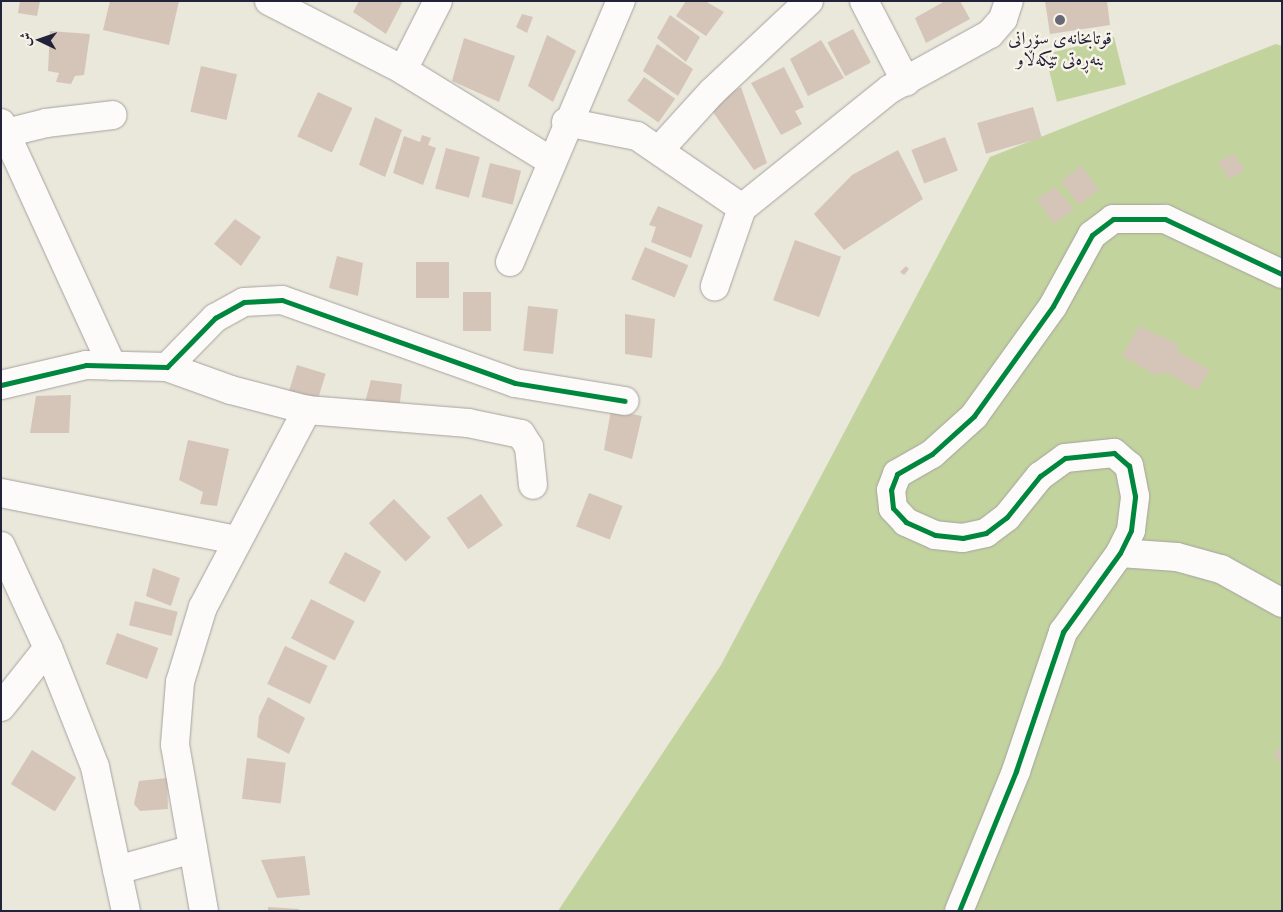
<!DOCTYPE html>
<html>
<head>
<meta charset="utf-8">
<style>
	body { margin:0 }
	#map { position:relative; width:1283px; height:912px; overflow:hidden; background:#eae7db; font-family:"Gentium Book Plus",Amiri,serif }
	div>[style] { position:absolute }
	.green>* { inset:0; background:#c2d39e; transform-origin:0 0 }
	.building>* { inset:0; background:#d5c5b8; transform-origin:0 0 }
	.roads { filter:drop-shadow(0 0 1px #a5a39f) drop-shadow(0 0 1px #a5a39f) }
	.minor>* { height:28px; margin:-14px; padding:0 14px; transform-origin:14px; border-radius:14px; background:#fcfbfa }
	.cycleway>* { height:5px; margin:-2.5px; padding:0 2.5px; transform-origin:2.5px; border-radius:2.5px; background:#00873e }
	.dots>* { width:14px; height:14px; translate:-50% -50%; box-sizing:border-box; border:2px solid #f7f3e8; border-radius:50% }
	span { translate:-50% -50%; white-space:nowrap; text-align:center; line-height:1.15; -webkit-text-stroke:5px #f7f3e8; paint-order:stroke }
	.poi-label { font-size:18px; color:#22223b }
	.frame { position:absolute; inset:0; border:2px solid #22223b; pointer-events:none }
	.north { position:absolute; left:15px; top:15px; width:50px; height:50px; -webkit-text-stroke:4px #f7f3e8; paint-order:stroke; rotate:273deg; font-size:14px; font-weight:700; line-height:20px; text-align:center; color:#22223b }
	.north::after { content:''; display:block; margin:auto; width:18px; height:22px; background:#22223b; clip-path:polygon(50% 0,100% 100%,50% 72%,0 100%) }
</style>
</head>
<body>
<div id="map">
	<div class="green">
		<div style="left:1114px;top:37px;width:49px;height:71px;rotate:76deg"></div>
		<div style="clip-path:polygon(1276px 44px,1282px 46px,1282px 911px,558px 911px,721px 665px,990px 157px)"></div>
	</div>
	<div class="building">
		<div style="clip-path:polygon(20px 1px,40px 1px,37px 16px,18px 13px)"></div>
		<div style="clip-path:polygon(110px 1px,179px 1px,169px 45px,103px 30px)"></div>
		<div style="clip-path:polygon(359px 1px,403px 1px,386px 34px,353px 12px)"></div>
		<div style="clip-path:polygon(686px 1px,705px 1px,724px 12px,706px 36px,676px 16px)"></div>
		<div style="clip-path:polygon(945px 1px,960px 1px,970px 19px,926px 43px,915px 18px)"></div>
		<div style="clip-path:polygon(1045px 1px,1107px 1px,1110px 25px,1050px 34px)"></div>
		<div style="clip-path:polygon(522px 14px,533px 17px,527px 33px,516px 27px)"></div>
		<div style="clip-path:polygon(670px 15px,700px 37px,686px 62px,657px 38px)"></div>
		<div style="left:853px;top:29px;width:38px;height:29px;rotate:62deg"></div>
		<div style="clip-path:polygon(50px 31px,90px 34px,84px 75px,75px 76px,71px 84px,56px 82px,59px 73px,48px 71px)"></div>
		<div style="clip-path:polygon(547px 35px,576px 51px,553px 102px,528px 86px)"></div>
		<div style="clip-path:polygon(464px 38px,515px 56px,499px 102px,452px 81px)"></div>
		<div style="clip-path:polygon(821px 40px,844px 78px,808px 96px,790px 59px)"></div>
		<div style="clip-path:polygon(657px 44px,693px 69px,678px 96px,643px 71px)"></div>
		<div style="left:201px;top:66px;width:37px;height:47px;rotate:13deg"></div>
		<div style="clip-path:polygon(784px 67px,804px 107px,795px 111px,802px 124px,781px 135px,751px 83px)"></div>
		<div style="left:644px;top:77px;width:38px;height:29px;rotate:35deg"></div>
		<div style="clip-path:polygon(741px 87px,767px 163px,754px 170px,708px 105px)"></div>
		<div style="left:318px;top:92px;width:38px;height:49px;rotate:25deg"></div>
		<div style="left:1033px;top:107px;width:32px;height:58px;rotate:74deg"></div>
		<div style="clip-path:polygon(375px 117px,402px 130px,385px 177px,359px 165px)"></div>
		<div style="clip-path:polygon(422px 135px,431px 138px,428px 145px,436px 148px,423px 185px,393px 173px,404px 136px,420px 142px)"></div>
		<div style="left:945px;top:137px;width:36px;height:36px;rotate:69deg"></div>
		<div style="left:446px;top:148px;width:35px;height:42px;rotate:15deg"></div>
		<div style="clip-path:polygon(898px 150px,923px 199px,844px 250px,814px 214px,852px 175px)"></div>
		<div style="clip-path:polygon(1234px 154px,1245px 171px,1229px 179px,1218px 162px)"></div>
		<div style="left:490px;top:163px;width:32px;height:35px;rotate:14deg"></div>
		<div style="left:1081px;top:166px;width:30px;height:25px;rotate:53deg"></div>
		<div style="clip-path:polygon(1055px 187px,1074px 209px,1054px 224px,1037px 199px)"></div>
		<div style="clip-path:polygon(658px 206px,703px 225px,691px 258px,651px 242px,656px 227px,649px 225px)"></div>
		<div style="clip-path:polygon(235px 219px,261px 237px,241px 266px,214px 244px)"></div>
		<div style="left:795px;top:240px;width:49px;height:64px;rotate:20deg"></div>
		<div style="left:645px;top:247px;width:47px;height:35px;rotate:23deg"></div>
		<div style="clip-path:polygon(337px 256px,363px 263px,358px 296px,329px 288px)"></div>
		<div style="left:416px;top:262px;width:33px;height:36px"></div>
		<div style="clip-path:polygon(906px 266px,909px 269px,904px 275px,900px 272px)"></div>
		<div style="left:463px;top:292px;width:28px;height:39px"></div>
		<div style="left:528px;top:306px;width:30px;height:45px;rotate:6deg"></div>
		<div style="clip-path:polygon(625px 314px,655px 319px,652px 358px,625px 354px)"></div>
		<div style="clip-path:polygon(1139px 326px,1179px 345px,1177px 351px,1210px 370px,1197px 390px,1166px 372px,1156px 375px,1122px 356px)"></div>
		<div style="left:297px;top:365px;width:30px;height:28px;rotate:17deg"></div>
		<div style="clip-path:polygon(371px 380px,402px 384px,399px 412px,364px 406px)"></div>
		<div style="clip-path:polygon(71px 395px,69px 433px,30px 433px,36px 396px)"></div>
		<div style="clip-path:polygon(611px 410px,642px 416px,632px 459px,604px 450px)"></div>
		<div style="clip-path:polygon(188px 440px,229px 449px,217px 506px,200px 504px,203px 492px,179px 480px)"></div>
		<div style="left:589px;top:493px;width:36px;height:36px;rotate:21deg"></div>
		<div style="left:481px;top:494px;width:38px;height:42px;rotate:55deg"></div>
		<div style="left:394px;top:499px;width:53px;height:35px;rotate:46deg"></div>
		<div style="left:345px;top:552px;width:41px;height:35px;rotate:28deg"></div>
		<div style="clip-path:polygon(153px 568px,180px 578px,171px 606px,146px 596px)"></div>
		<div style="left:311px;top:599px;width:49px;height:44px;rotate:27deg"></div>
		<div style="left:135px;top:601px;width:44px;height:25px;rotate:14deg"></div>
		<div style="left:117px;top:633px;width:44px;height:33px;rotate:20deg"></div>
		<div style="left:285px;top:646px;width:47px;height:42px;rotate:25deg"></div>
		<div style="clip-path:polygon(268px 697px,305px 718px,289px 754px,257px 737px,259px 716px)"></div>
		<div style="clip-path:polygon(1280px 748px,1282px 751px,1282px 765px,1274px 753px)"></div>
		<div style="left:32px;top:750px;width:52px;height:40px;rotate:32deg"></div>
		<div style="left:247px;top:758px;width:39px;height:41px;rotate:7deg"></div>
		<div style="clip-path:polygon(167px 778px,168px 809px,140px 811px,134px 804px,139px 781px)"></div>
		<div style="clip-path:polygon(305px 856px,310px 895px,277px 898px,261px 860px)"></div>
		<div style="clip-path:polygon(268px 907px,299px 909px,299px 911px,268px 911px)"></div>
	</div>
	<div class="roads">
		<div class="minor">
			<div style="left:269px;top:1px;width:151px;rotate:27.2deg"></div>
			<div style="left:403px;top:70px;width:174px;rotate:31.6deg"></div>
			<div style="left:864px;top:1px;width:91px;rotate:62.6deg"></div>
			<div style="left:403px;top:70px;width:77px;rotate:-63.1deg"></div>
			<div style="left:566px;top:122px;width:72px;rotate:11.2deg"></div>
			<div style="left:637px;top:136px;width:127px;rotate:34.4deg"></div>
			<div style="left:742px;top:208px;width:83px;rotate:109.1deg"></div>
			<div style="left:1px;top:123px;width:267px;rotate:65.4deg"></div>
			<div style="left:6px;top:133px;width:41px;rotate:-14deg"></div>
			<div style="left:46px;top:123px;width:67px;rotate:-6.8deg"></div>
			<div style="left:661px;top:148px;width:76px;rotate:-47.7deg"></div>
			<div style="left:712px;top:92px;width:133px;rotate:-43.2deg"></div>
			<div style="left:742px;top:208px;width:190px;rotate:-38.8deg"></div>
			<div style="left:890px;top:89px;width:114px;rotate:-28.8deg"></div>
			<div style="left:990px;top:34px;width:20px;rotate:-49deg"></div>
			<div style="left:1003px;top:19px;width:19px;rotate:-72deg"></div>
			<div style="left:510px;top:262px;width:284px;rotate:-67deg"></div>
			<div style="left:167px;top:367px;width:68px;rotate:19.8deg"></div>
			<div style="left:231px;top:390px;width:79px;rotate:14.7deg"></div>
			<div style="left:307px;top:410px;width:162px;rotate:4.6deg"></div>
			<div style="left:468px;top:423px;width:54px;rotate:11.7deg"></div>
			<div style="left:521px;top:434px;width:15px;rotate:58deg"></div>
			<div style="left:529px;top:447px;width:38px;rotate:84deg"></div>
			<div style="left:1px;top:385px;width:87px;rotate:-13.2deg"></div>
			<div style="left:86px;top:365px;width:81px;rotate:1.4deg"></div>
			<div style="left:167px;top:367px;width:69px;rotate:-45.6deg"></div>
			<div style="left:215px;top:318px;width:33px;rotate:-29deg"></div>
			<div style="left:244px;top:302px;width:38px;rotate:-3deg"></div>
			<div style="left:282px;top:300px;width:247px;rotate:19.6deg"></div>
			<div style="left:515px;top:383px;width:111px;rotate:9.3deg"></div>
			<div style="left:1px;top:493px;width:240px;rotate:11.3deg"></div>
			<div style="left:1px;top:546px;width:112px;rotate:65.3deg"></div>
			<div style="left:48px;top:648px;width:128px;rotate:68.4deg"></div>
			<div style="left:95px;top:767px;width:147px;rotate:77.9deg"></div>
			<div style="left:1120px;top:553px;width:57px;rotate:4deg"></div>
			<div style="left:1177px;top:557px;width:46px;rotate:15.3deg"></div>
			<div style="left:1221px;top:569px;width:70px;rotate:29.1deg"></div>
			<div style="left:1px;top:707px;width:75px;rotate:-51.5deg"></div>
			<div style="left:117px;top:870px;width:79px;rotate:-15.4deg"></div>
			<div style="left:204px;top:911px;width:169px;rotate:-99.9deg"></div>
			<div style="left:175px;top:744px;width:62px;rotate:-85.4deg"></div>
			<div style="left:180px;top:682px;width:78px;rotate:-73deg"></div>
			<div style="left:203px;top:607px;width:223px;rotate:-62.2deg"></div>
			<div style="left:959px;top:911px;width:151px;rotate:-67.8deg"></div>
			<div style="left:1016px;top:771px;width:147px;rotate:-71.3deg"></div>
			<div style="left:1063px;top:632px;width:97px;rotate:-54.2deg"></div>
			<div style="left:1120px;top:553px;width:25px;rotate:-64deg"></div>
			<div style="left:1131px;top:530px;width:34px;rotate:-83deg"></div>
			<div style="left:1135px;top:496px;width:31px;rotate:-101deg"></div>
			<div style="left:1129px;top:466px;width:20px;rotate:-139deg"></div>
			<div style="left:1114px;top:453px;width:49px;rotate:174.2deg"></div>
			<div style="left:1065px;top:458px;width:31px;rotate:144deg"></div>
			<div style="left:1040px;top:476px;width:53px;rotate:128.8deg"></div>
			<div style="left:1007px;top:517px;width:26px;rotate:143deg"></div>
			<div style="left:986px;top:533px;width:24px;rotate:168deg"></div>
			<div style="left:963px;top:538px;width:28px;rotate:-174deg"></div>
			<div style="left:935px;top:535px;width:32px;rotate:-156deg"></div>
			<div style="left:906px;top:522px;width:19px;rotate:-133deg"></div>
			<div style="left:893px;top:508px;width:18px;rotate:-96deg"></div>
			<div style="left:891px;top:490px;width:17px;rotate:-69deg"></div>
			<div style="left:897px;top:474px;width:40px;rotate:-29.7deg"></div>
			<div style="left:932px;top:454px;width:57px;rotate:-42.1deg"></div>
			<div style="left:974px;top:416px;width:135px;rotate:-54.3deg"></div>
			<div style="left:1053px;top:306px;width:81px;rotate:-61.2deg"></div>
			<div style="left:1092px;top:235px;width:26px;rotate:-37deg"></div>
			<div style="left:1113px;top:219px;width:52px"></div>
			<div style="left:1165px;top:219px;width:129px;rotate:25.2deg"></div>
		</div>
	</div>
	<div class="cycleway">
		<div style="left:1px;top:385px;width:87px;rotate:-13.2deg"></div>
		<div style="left:86px;top:365px;width:81px;rotate:1.4deg"></div>
		<div style="left:167px;top:367px;width:69px;rotate:-45.6deg"></div>
		<div style="left:215px;top:318px;width:33px;rotate:-29deg"></div>
		<div style="left:244px;top:302px;width:38px;rotate:-3deg"></div>
		<div style="left:282px;top:300px;width:247px;rotate:19.6deg"></div>
		<div style="left:515px;top:383px;width:111px;rotate:9.3deg"></div>
		<div style="left:959px;top:911px;width:151px;rotate:-67.8deg"></div>
		<div style="left:1016px;top:771px;width:147px;rotate:-71.3deg"></div>
		<div style="left:1063px;top:632px;width:97px;rotate:-54.2deg"></div>
		<div style="left:1120px;top:553px;width:25px;rotate:-64deg"></div>
		<div style="left:1131px;top:530px;width:34px;rotate:-83deg"></div>
		<div style="left:1135px;top:496px;width:31px;rotate:-101deg"></div>
		<div style="left:1129px;top:466px;width:20px;rotate:-139deg"></div>
		<div style="left:1114px;top:453px;width:49px;rotate:174.2deg"></div>
		<div style="left:1065px;top:458px;width:31px;rotate:144deg"></div>
		<div style="left:1040px;top:476px;width:53px;rotate:128.8deg"></div>
		<div style="left:1007px;top:517px;width:26px;rotate:143deg"></div>
		<div style="left:986px;top:533px;width:24px;rotate:168deg"></div>
		<div style="left:963px;top:538px;width:28px;rotate:-174deg"></div>
		<div style="left:935px;top:535px;width:32px;rotate:-156deg"></div>
		<div style="left:906px;top:522px;width:19px;rotate:-133deg"></div>
		<div style="left:893px;top:508px;width:18px;rotate:-96deg"></div>
		<div style="left:891px;top:490px;width:17px;rotate:-69deg"></div>
		<div style="left:897px;top:474px;width:40px;rotate:-29.7deg"></div>
		<div style="left:932px;top:454px;width:57px;rotate:-42.1deg"></div>
		<div style="left:974px;top:416px;width:135px;rotate:-54.3deg"></div>
		<div style="left:1053px;top:306px;width:81px;rotate:-61.2deg"></div>
		<div style="left:1092px;top:235px;width:26px;rotate:-37deg"></div>
		<div style="left:1113px;top:219px;width:52px"></div>
		<div style="left:1165px;top:219px;width:129px;rotate:25.2deg"></div>
	</div>
	<div class="dots">
		<div style="left:1060px;top:20px;background:#686773"></div>
	</div>
	<div class="poi-label">
		<span style="left:1060px;top:49px">قوتابخانەی سۆرانی<br>بنەڕەتی تێکەڵاو</span>
	</div>
	<div class="frame"></div>
	<div class="north">ش</div>
</div>
</body>
</html>
